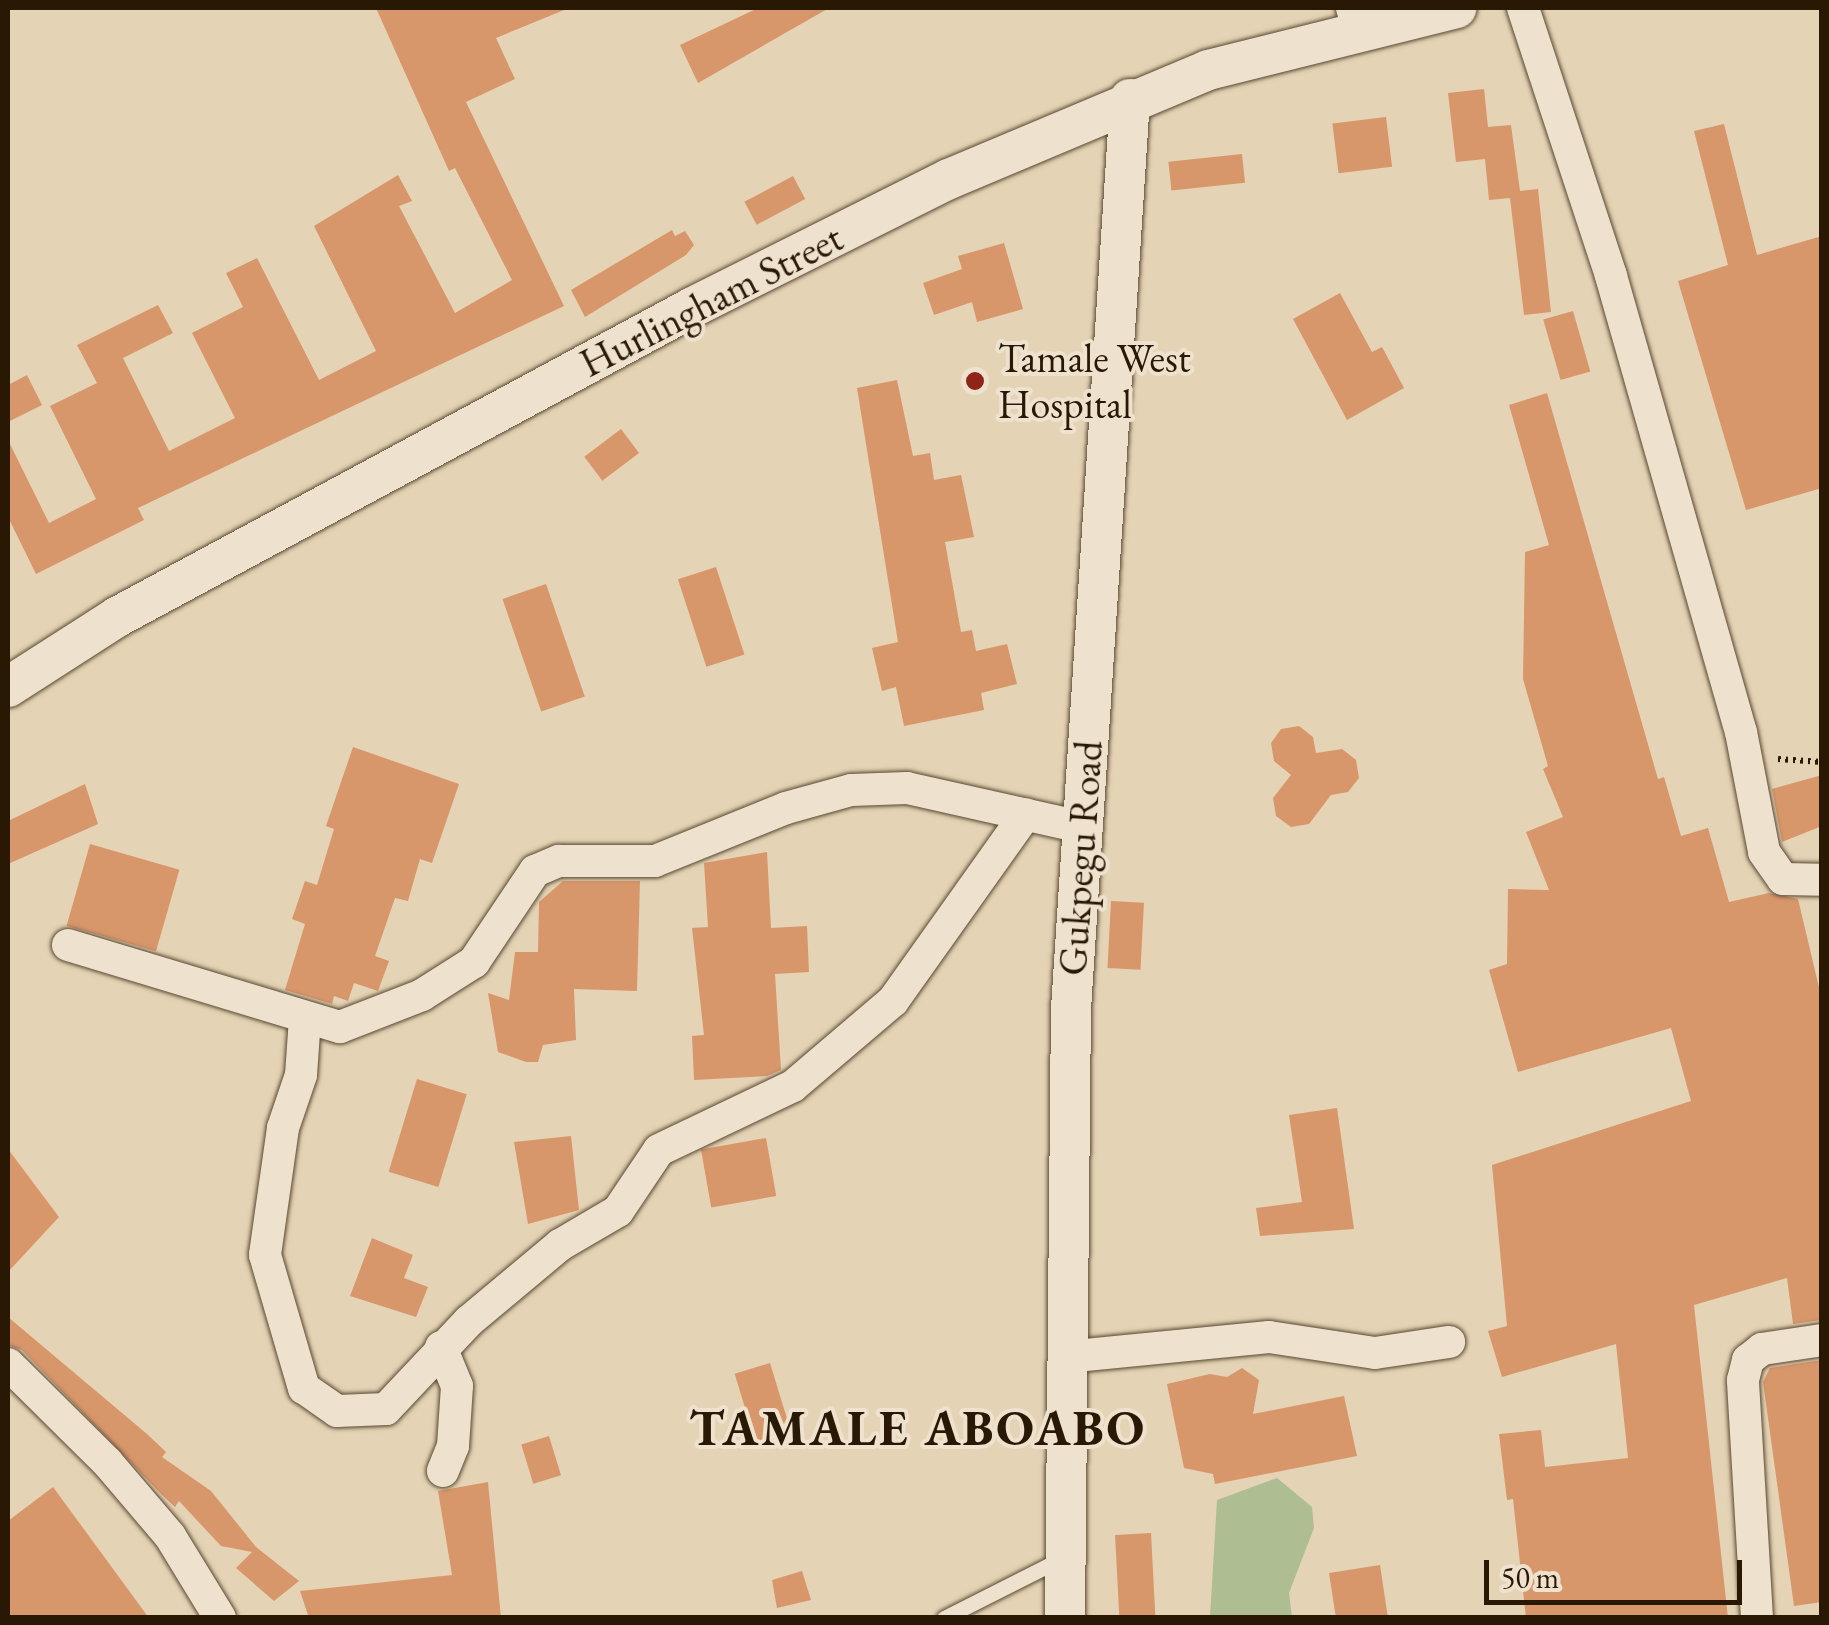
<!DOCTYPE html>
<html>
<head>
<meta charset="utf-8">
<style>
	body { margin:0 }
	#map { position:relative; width:1829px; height:1625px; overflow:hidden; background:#e5d3b5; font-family:"EB Garamond",serif }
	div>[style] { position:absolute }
	.green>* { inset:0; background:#aebe92 }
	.building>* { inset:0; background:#d8966b; transform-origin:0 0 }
	.path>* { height:6px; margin-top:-3px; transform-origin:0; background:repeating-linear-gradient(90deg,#291904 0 2.5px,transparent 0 7.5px) }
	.roads { filter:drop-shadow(0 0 2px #584830) drop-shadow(0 0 2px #584830) }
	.service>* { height:15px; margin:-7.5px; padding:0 7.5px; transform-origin:7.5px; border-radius:7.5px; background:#eee2cf }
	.minor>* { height:32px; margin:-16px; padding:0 16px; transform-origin:16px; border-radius:16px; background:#eee2cf }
	.tertiary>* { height:40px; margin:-20px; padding:0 20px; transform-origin:20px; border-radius:20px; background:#eee2cf }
	.dots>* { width:28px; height:28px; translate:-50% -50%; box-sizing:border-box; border:5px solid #eee2cf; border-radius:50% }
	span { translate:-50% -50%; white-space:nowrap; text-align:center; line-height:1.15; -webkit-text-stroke:8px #eee2cf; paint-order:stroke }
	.street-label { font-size:40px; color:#291904 }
	.poi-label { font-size:40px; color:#291904 }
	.left { translate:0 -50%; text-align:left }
	.district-label { font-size:50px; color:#291904; font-weight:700; letter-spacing:2.5px }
	.frame { position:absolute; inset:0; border:10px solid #291904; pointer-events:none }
	.scale { position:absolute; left:1484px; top:1560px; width:258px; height:45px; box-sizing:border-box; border:5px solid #291904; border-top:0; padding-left:12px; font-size:30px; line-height:35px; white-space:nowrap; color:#291904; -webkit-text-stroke:8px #eee2cf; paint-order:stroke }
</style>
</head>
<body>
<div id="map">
	<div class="green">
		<div style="clip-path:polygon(1277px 1478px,1312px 1507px,1314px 1528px,1289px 1593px,1292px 1617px,1210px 1617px,1217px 1500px)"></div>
	</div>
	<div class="building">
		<div style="clip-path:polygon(376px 8px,569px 8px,496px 38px,515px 79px,466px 102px,564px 306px,138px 508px,144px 520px,36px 574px,8px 517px,8px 440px,49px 523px,96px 499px,50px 406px,97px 383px,77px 345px,158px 305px,173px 333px,123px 358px,169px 451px,235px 418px,192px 333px,243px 307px,226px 273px,257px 258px,319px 380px,376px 351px,314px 226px,398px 175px,412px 201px,399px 206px,455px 313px,512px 280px,455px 168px,449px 171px)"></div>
		<div style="clip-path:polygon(758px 8px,829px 8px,698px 83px,680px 45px)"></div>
		<div style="clip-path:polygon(1484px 89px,1488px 127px,1511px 125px,1520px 191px,1538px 189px,1551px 312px,1524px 315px,1510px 198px,1489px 200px,1485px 159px,1456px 162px,1448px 93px)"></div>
		<div style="left:1386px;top:117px;width:50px;height:54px;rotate:83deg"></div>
		<div style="clip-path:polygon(1724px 124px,1757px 255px,1822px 236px,1822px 488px,1746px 510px,1678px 281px,1728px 265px,1694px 131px)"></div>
		<div style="left:1242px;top:154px;width:29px;height:74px;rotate:84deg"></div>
		<div style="left:793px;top:176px;width:26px;height:55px;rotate:62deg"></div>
		<div style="clip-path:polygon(672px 230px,675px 236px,685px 231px,694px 245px,686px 255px,585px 317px,571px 290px)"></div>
		<div style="clip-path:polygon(1004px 243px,1023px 309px,977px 322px,972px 302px,934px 315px,923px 283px,962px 269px,958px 256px)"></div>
		<div style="clip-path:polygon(1340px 293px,1372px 352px,1382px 347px,1404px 388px,1347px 420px,1293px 319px)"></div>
		<div style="left:1573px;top:311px;width:63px;height:31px;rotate:74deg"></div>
		<div style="clip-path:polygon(27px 375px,42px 405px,8px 422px,8px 385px)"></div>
		<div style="clip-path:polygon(897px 380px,913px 456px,930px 453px,934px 480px,961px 475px,974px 537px,945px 542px,961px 632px,972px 630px,976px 651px,1007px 644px,1017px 684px,981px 693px,984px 710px,904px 726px,896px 687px,882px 691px,872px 648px,898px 642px,857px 388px)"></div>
		<div style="clip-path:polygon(1547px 393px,1658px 779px,1664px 777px,1681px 836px,1708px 828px,1729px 902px,1769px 893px,1798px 899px,1822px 1000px,1822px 1320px,1793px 1324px,1787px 1278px,1694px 1305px,1728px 1618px,1526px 1618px,1513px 1499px,1507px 1500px,1499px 1434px,1541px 1430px,1545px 1467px,1628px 1458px,1616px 1344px,1502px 1377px,1488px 1331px,1507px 1326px,1492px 1165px,1691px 1101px,1671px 1028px,1518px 1072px,1489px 970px,1507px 964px,1508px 889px,1549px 890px,1526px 832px,1563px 817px,1543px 769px,1548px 766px,1523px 679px,1525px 552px,1549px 545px,1509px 405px)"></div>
		<div style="left:621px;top:429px;width:30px;height:46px;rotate:53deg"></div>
		<div style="left:716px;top:567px;width:92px;height:40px;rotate:72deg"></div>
		<div style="left:546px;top:584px;width:119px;height:46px;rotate:71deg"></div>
		<div style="clip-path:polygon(1299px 726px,1313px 737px,1316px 753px,1342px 749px,1356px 760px,1359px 778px,1348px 792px,1331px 795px,1309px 824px,1291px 827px,1276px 816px,1273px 798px,1291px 775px,1274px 761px,1271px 743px,1281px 729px)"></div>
		<div style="clip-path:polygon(353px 747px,459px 784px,432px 863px,420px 859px,408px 901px,395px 898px,375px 956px,389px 961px,378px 991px,354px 983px,348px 1001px,334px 996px,332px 1004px,285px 990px,305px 924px,292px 919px,305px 881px,317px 885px,334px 829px,326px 826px)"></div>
		<div style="clip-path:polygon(1822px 775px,1822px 826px,1782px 842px,1772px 789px)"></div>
		<div style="clip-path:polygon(85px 784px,98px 824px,8px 864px,8px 821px)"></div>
		<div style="left:90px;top:844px;width:93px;height:85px;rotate:16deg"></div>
		<div style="clip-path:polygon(767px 852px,771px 928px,807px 926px,809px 972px,775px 974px,781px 1070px,767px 1076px,694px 1080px,692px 1036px,704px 1035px,692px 928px,708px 927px,704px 863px)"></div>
		<div style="clip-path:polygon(563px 881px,640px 881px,637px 991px,574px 989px,576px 1040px,543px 1045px,538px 1062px,526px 1062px,498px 1052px,488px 993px,509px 1000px,515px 952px,538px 952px,539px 902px)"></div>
		<div style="left:1111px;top:901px;width:33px;height:67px;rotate:3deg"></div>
		<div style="left:417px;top:1079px;width:52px;height:97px;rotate:17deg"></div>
		<div style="clip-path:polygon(1337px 1108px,1354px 1229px,1260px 1236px,1256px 1208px,1302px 1202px,1289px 1115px)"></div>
		<div style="clip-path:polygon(571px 1136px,579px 1210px,528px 1224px,514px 1142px)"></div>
		<div style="left:766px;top:1138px;width:59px;height:66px;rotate:80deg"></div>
		<div style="clip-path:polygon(8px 1149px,59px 1217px,8px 1272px)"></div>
		<div style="clip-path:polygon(372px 1238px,413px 1255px,404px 1278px,428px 1287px,416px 1317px,350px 1296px)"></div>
		<div style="clip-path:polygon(8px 1317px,147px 1434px,166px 1452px,162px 1457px,211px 1491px,256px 1547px,299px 1581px,274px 1601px,236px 1568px,252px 1552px,221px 1546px,179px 1501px,175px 1507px,161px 1494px,22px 1350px,8px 1345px)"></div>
		<div style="clip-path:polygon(1822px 1360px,1822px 1602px,1794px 1606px,1763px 1382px,1770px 1368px)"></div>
		<div style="left:770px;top:1363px;width:76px;height:37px;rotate:73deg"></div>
		<div style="clip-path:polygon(1242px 1368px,1259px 1380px,1253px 1414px,1344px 1396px,1357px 1456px,1215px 1484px,1213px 1474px,1184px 1468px,1167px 1384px,1210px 1374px,1227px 1377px)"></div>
		<div style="left:549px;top:1436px;width:41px;height:29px;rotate:73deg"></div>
		<div style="clip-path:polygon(488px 1482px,501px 1618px,309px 1618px,300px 1591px,452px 1575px,438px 1491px)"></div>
		<div style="clip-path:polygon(53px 1487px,149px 1618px,8px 1618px,8px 1521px)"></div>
		<div style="left:1151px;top:1533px;width:85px;height:36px;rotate:87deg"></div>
		<div style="clip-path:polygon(1380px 1565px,1388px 1618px,1336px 1618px,1329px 1573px)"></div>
		<div style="clip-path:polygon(802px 1571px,811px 1600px,777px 1608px,772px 1580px)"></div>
	</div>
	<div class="path">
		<div style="left:1778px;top:759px;width:44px;rotate:3.9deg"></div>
	</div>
	<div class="roads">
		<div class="service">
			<div style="left:944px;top:1618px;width:133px;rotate:-26.8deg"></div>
		</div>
		<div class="minor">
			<div style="left:1352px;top:8px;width:25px;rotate:74deg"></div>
			<div style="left:1523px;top:8px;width:282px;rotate:71.8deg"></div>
			<div style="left:1611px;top:276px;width:474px;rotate:74.1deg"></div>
			<div style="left:1741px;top:732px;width:122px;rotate:79.1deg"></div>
			<div style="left:1764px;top:852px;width:33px;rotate:55deg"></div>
			<div style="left:1783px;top:879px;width:39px;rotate:1deg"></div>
			<div style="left:68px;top:945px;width:284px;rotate:16.8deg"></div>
			<div style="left:340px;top:1027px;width:88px;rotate:-21.3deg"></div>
			<div style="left:422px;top:995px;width:62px;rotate:-32.4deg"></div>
			<div style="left:474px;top:962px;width:110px;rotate:-56.2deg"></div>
			<div style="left:535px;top:871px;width:26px;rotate:-23deg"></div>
			<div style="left:559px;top:861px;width:96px"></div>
			<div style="left:655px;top:861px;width:141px;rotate:-22deg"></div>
			<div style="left:786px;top:808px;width:67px;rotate:-15.5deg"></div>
			<div style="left:851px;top:790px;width:56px;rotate:-2deg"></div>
			<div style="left:907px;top:788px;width:179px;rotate:12.6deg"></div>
			<div style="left:305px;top:1018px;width:57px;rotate:94deg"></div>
			<div style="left:301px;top:1075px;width:56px;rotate:108.8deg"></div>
			<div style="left:283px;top:1128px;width:128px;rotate:98.1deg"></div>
			<div style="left:265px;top:1255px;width:139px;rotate:73.7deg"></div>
			<div style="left:304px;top:1388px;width:40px;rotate:34.9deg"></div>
			<div style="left:337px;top:1411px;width:49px;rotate:-2.3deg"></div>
			<div style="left:386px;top:1409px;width:121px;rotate:-46.7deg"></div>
			<div style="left:469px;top:1321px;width:119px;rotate:-39.9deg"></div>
			<div style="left:560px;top:1245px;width:67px;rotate:-30.4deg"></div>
			<div style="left:618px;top:1211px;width:73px;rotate:-56.1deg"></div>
			<div style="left:659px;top:1150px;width:148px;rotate:-25.5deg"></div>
			<div style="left:793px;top:1086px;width:131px;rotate:-40.4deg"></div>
			<div style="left:893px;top:1001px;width:229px;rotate:-54.6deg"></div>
			<div style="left:441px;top:1347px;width:42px;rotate:67.7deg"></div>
			<div style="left:457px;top:1386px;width:60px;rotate:93.8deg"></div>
			<div style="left:453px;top:1446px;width:27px;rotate:112deg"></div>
			<div style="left:1065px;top:1357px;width:205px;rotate:-5.6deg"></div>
			<div style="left:1269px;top:1337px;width:107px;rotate:8.6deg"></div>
			<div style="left:1375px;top:1353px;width:75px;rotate:-8.5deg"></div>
			<div style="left:8px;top:1364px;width:139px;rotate:44.7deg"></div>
			<div style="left:107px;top:1462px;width:97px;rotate:49.6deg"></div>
			<div style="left:170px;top:1536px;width:96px;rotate:58.6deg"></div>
			<div style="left:1757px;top:1618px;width:238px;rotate:-93.4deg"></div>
			<div style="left:1743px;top:1380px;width:21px;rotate:-76deg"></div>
			<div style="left:1748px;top:1360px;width:18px;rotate:-38deg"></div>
			<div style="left:1762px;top:1349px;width:61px;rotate:-8.5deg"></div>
		</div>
		<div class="tertiary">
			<div style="left:8px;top:687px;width:130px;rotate:-32.7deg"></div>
			<div style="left:117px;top:617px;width:652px;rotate:-28.29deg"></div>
			<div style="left:691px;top:308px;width:288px;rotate:-26.6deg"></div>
			<div style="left:949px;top:179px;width:281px;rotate:-22.8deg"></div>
			<div style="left:1208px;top:70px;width:256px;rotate:-14deg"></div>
			<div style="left:1065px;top:1618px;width:609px;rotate:-89.44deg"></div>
			<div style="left:1071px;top:1009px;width:912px;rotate:-86.29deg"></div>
		</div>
	</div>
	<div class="dots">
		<div style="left:975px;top:381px;background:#8f2418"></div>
	</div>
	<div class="street-label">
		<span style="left:711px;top:300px;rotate:-27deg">Hurlingham Street</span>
		<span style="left:1080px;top:858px;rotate:-86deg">Gukpegu Road</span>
	</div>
	<div class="poi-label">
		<span class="left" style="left:998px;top:381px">Tamale West<br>Hospital</span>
	</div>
	<div class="district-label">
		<span style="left:918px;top:1428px">TAMALE ABOABO</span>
	</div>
	<div class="frame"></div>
	<div class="scale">50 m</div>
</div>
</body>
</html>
